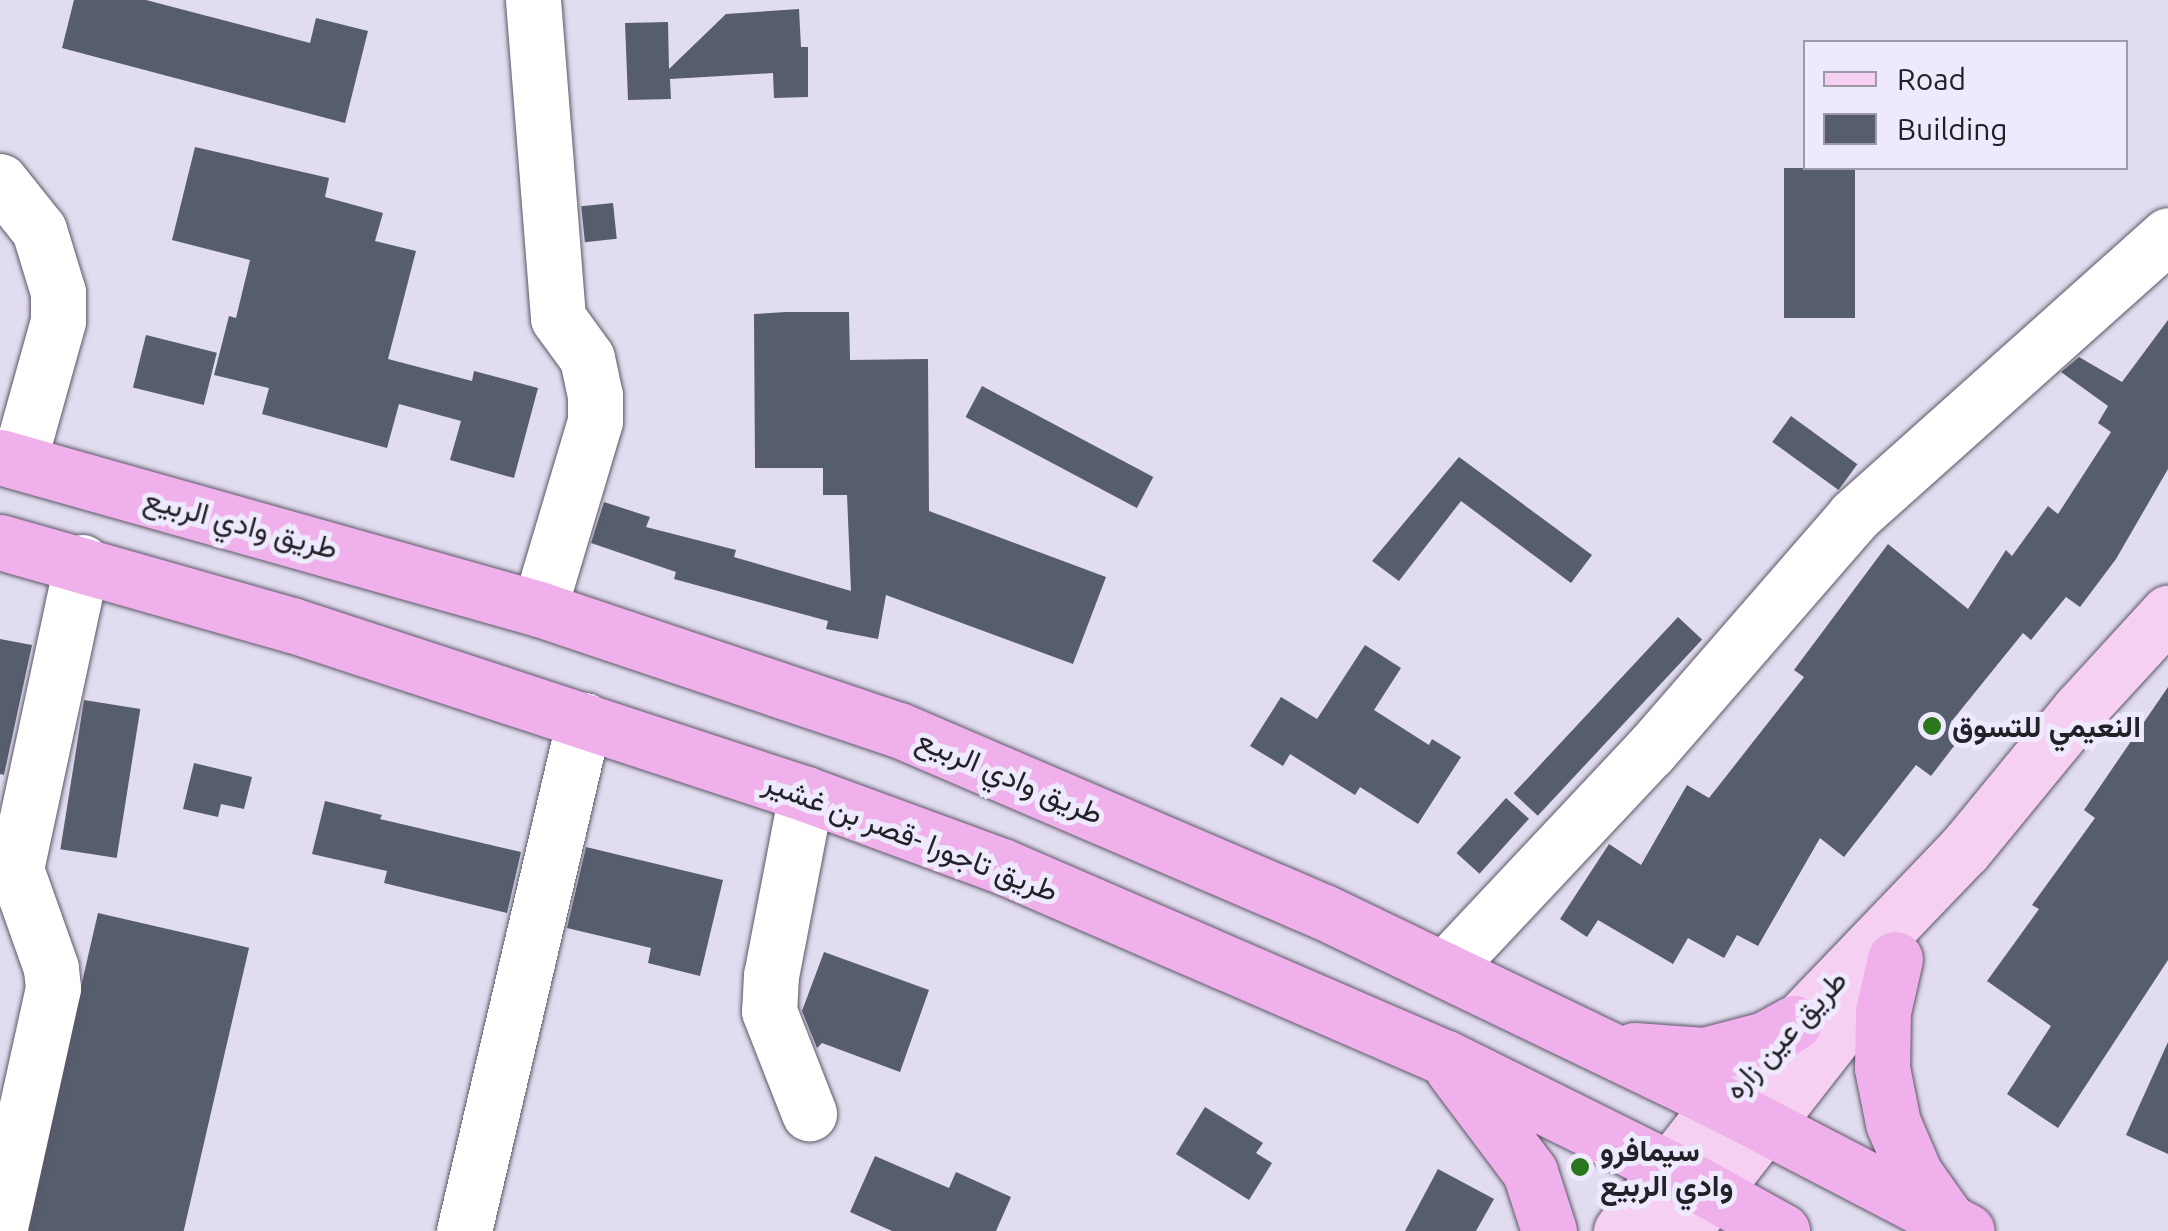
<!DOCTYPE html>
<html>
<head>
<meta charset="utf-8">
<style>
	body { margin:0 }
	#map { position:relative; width:2168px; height:1231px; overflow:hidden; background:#e1dcef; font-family:Ubuntu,Vazirmatn,sans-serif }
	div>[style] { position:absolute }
	.building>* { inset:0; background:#565d6c; transform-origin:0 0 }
	.roads { filter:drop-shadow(0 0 2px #5c5767) drop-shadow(0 0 2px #5c5767) }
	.minor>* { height:55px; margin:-27.5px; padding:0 27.5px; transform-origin:27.5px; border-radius:27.5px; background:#fff }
	.major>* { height:55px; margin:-27.5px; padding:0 27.5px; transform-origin:27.5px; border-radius:27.5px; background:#f6d0f3 }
	.highway>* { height:55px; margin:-27.5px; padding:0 27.5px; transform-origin:27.5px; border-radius:27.5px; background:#f0b0eb }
	.dots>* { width:28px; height:28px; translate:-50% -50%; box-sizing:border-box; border:5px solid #eee9fc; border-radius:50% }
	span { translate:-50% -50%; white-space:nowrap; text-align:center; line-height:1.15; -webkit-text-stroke:10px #eee9fc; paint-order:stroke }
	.street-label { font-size:30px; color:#232128 }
	.poi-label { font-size:30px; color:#232128; font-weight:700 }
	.left { translate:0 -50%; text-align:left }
	.legend { position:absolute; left:1803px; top:40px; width:325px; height:130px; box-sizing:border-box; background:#eee9fc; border:2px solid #9d99a7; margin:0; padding:12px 18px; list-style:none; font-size:30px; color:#232128 }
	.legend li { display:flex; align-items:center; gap:20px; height:50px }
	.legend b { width:50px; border:2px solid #9d99a7 }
</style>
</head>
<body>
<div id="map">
	<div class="building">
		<div style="clip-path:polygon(74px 0,146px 0,310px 43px,316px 18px,368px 31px,345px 123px,62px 48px)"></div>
		<div style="clip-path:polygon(799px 9px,801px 47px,808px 47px,808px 97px,774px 98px,773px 73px,670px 79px,671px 99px,628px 100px,625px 23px,668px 22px,669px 69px,726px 14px)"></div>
		<div style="clip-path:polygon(195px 147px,329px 178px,325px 197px,383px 213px,375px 241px,416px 251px,388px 359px,472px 381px,474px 371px,538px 388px,514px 478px,450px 460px,461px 421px,399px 404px,387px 448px,262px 414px,269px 388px,214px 375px,229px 316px,236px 318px,250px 260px,172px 240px)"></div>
		<div style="left:1784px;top:168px;width:71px;height:150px"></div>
		<div style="left:613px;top:203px;width:36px;height:32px;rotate:84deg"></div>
		<div style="clip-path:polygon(786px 312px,849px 312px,850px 360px,928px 359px,929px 511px,1106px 577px,1073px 664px,886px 595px,878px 639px,826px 629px,828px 621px,674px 579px,676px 572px,591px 543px,604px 502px,650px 517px,646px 527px,736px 550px,734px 557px,851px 591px,847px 495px,823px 495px,823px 468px,755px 468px,754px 314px)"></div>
		<div style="clip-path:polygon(2168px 320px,2168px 469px,2116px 559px,2080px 607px,2066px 597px,2031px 640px,2023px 633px,1951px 722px,1964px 733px,1931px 776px,1916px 765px,1844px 857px,1820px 838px,1758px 946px,1737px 935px,1724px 958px,1688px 938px,1673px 964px,1598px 920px,1587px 937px,1560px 919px,1609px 844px,1641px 865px,1687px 785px,1709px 798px,1804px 677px,1794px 670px,1888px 544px,1968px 609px,2006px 550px,2012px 556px,2048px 506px,2058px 514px,2111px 432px,2098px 423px,2108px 406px,2061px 372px,2079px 357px,2122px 382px)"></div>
		<div style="left:146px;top:335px;width:73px;height:54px;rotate:14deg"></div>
		<div style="left:982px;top:386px;width:194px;height:35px;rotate:28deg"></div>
		<div style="left:1791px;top:416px;width:82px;height:32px;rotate:36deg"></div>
		<div style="clip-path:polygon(1459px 457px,1592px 555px,1571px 583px,1461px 501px,1399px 581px,1372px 561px)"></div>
		<div style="left:1678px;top:617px;width:33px;height:241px;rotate:43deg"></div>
		<div style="clip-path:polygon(0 639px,32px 645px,4px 775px,0 774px)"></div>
		<div style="clip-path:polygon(1365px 645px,1401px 668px,1374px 710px,1429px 745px,1432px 739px,1461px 757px,1418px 824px,1360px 787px,1355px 795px,1290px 754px,1283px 766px,1250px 746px,1281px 697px,1317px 719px)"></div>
		<div style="clip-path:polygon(2168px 687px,2168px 960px,2058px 1128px,2007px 1094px,2051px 1026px,1987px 981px,2039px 909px,2032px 905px,2095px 818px,2084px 810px)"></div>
		<div style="left:84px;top:700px;width:57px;height:151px;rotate:9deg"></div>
		<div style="clip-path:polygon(194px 763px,252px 777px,244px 809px,221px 804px,218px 817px,183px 809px)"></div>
		<div style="left:1506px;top:798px;width:31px;height:74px;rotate:42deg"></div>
		<div style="clip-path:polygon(325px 801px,382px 815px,380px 819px,521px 852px,507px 913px,384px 883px,387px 871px,312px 854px)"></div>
		<div style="clip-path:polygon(586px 847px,723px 880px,700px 976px,648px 963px,651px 948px,567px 928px)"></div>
		<div style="left:98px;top:913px;width:155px;height:325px;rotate:13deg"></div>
		<div style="clip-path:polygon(824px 952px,929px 990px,900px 1072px,822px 1043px,817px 1048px,802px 1011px)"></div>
		<div style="clip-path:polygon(2168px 1042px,2168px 1154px,2126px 1135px)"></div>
		<div style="clip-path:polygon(1205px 1107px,1263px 1143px,1256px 1153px,1272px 1163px,1249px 1200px,1176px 1154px)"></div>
		<div style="clip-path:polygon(875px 1156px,949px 1188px,956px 1172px,1011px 1197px,996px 1231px,892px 1231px,850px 1212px)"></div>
		<div style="clip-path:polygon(1438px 1169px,1494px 1199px,1476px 1231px,1405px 1231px)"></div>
	</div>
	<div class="roads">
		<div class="minor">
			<div style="left:533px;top:0;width:319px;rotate:85.5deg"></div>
			<div style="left:558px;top:318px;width:49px;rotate:54.1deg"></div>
			<div style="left:587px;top:358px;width:38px;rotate:78deg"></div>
			<div style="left:595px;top:395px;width:26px;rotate:90deg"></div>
			<div style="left:595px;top:421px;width:196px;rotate:106.6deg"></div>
			<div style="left:0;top:181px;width:63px;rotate:51.5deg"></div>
			<div style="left:39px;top:230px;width:65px;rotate:73deg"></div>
			<div style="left:58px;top:292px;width:29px;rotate:90deg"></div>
			<div style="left:58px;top:321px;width:145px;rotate:105.6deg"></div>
			<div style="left:806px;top:794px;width:184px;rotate:100.9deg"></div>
			<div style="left:771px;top:975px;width:36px;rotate:93deg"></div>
			<div style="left:769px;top:1011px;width:110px;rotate:68.6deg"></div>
			<div style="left:1445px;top:969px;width:299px;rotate:-46.8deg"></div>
			<div style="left:1650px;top:751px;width:311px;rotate:-49deg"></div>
			<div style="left:1854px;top:516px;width:421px;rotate:-41.8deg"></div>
			<div style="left:0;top:1227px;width:245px;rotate:-77.5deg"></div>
			<div style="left:53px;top:988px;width:20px;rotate:-96deg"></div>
			<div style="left:51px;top:968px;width:105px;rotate:-109.5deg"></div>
			<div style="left:16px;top:869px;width:314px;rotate:-77.9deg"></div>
			<div style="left:464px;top:1231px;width:525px;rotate:-76.78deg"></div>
		</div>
		<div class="major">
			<div style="left:1621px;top:1231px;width:162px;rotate:-52deg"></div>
			<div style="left:1721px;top:1103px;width:351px;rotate:-46.2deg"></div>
			<div style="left:1964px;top:850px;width:181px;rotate:-50.6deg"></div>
			<div style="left:2079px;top:710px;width:132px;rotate:-47.5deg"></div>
			<div style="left:1682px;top:1231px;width:312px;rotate:-52deg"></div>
		</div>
		<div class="highway">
			<div style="left:0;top:457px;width:560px;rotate:15.75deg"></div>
			<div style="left:539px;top:609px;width:380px;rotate:18.6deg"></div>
			<div style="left:899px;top:730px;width:462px;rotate:23.2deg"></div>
			<div style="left:1324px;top:912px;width:441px;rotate:25.7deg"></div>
			<div style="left:1721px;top:1103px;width:277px;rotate:27.5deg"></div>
			<div style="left:0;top:542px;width:304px;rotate:15.9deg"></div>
			<div style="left:292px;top:625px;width:541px;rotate:18.2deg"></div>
			<div style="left:806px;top:794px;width:209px;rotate:20.2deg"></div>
			<div style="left:1002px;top:866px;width:482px;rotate:23.4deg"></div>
			<div style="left:1444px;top:1057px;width:254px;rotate:26.4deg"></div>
			<div style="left:1672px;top:1170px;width:126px;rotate:29deg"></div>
			<div style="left:1895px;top:959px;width:54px;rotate:102.8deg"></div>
			<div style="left:1883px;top:1012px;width:56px;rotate:91deg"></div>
			<div style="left:1882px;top:1068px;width:56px;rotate:78.7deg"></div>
			<div style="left:1893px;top:1123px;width:56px;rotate:66.7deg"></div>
			<div style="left:1915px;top:1174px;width:55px;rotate:54.6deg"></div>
			<div style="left:1634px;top:1050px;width:70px;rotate:4.1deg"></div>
			<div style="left:1704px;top:1055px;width:63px;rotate:-14.7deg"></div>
			<div style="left:1765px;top:1039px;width:33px;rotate:-29deg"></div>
			<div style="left:1452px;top:1068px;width:130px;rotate:53.1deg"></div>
			<div style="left:1530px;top:1172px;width:62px;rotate:72.1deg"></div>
		</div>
	</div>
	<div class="dots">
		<div style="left:1932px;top:726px;background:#29761d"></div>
		<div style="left:1580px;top:1167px;background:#29761d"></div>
	</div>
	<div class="street-label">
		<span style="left:241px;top:523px;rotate:15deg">طريق وادي الربيع</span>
		<span style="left:1010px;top:776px;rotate:23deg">طريق وادي الربيع</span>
		<span style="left:911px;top:836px;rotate:21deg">طريق تاجورا -قصر بن غشير</span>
		<span style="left:1785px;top:1034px;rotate:-47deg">طريق عين زاره</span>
	</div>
	<div class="poi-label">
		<span class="left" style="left:1952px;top:726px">النعيمي للتسوق</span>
		<span class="left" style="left:1600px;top:1167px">سيمافرو<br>وادي الربيع</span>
	</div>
	<ul class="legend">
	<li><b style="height:12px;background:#f6d0f3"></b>Road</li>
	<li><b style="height:28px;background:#565d6c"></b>Building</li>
	</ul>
</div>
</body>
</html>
